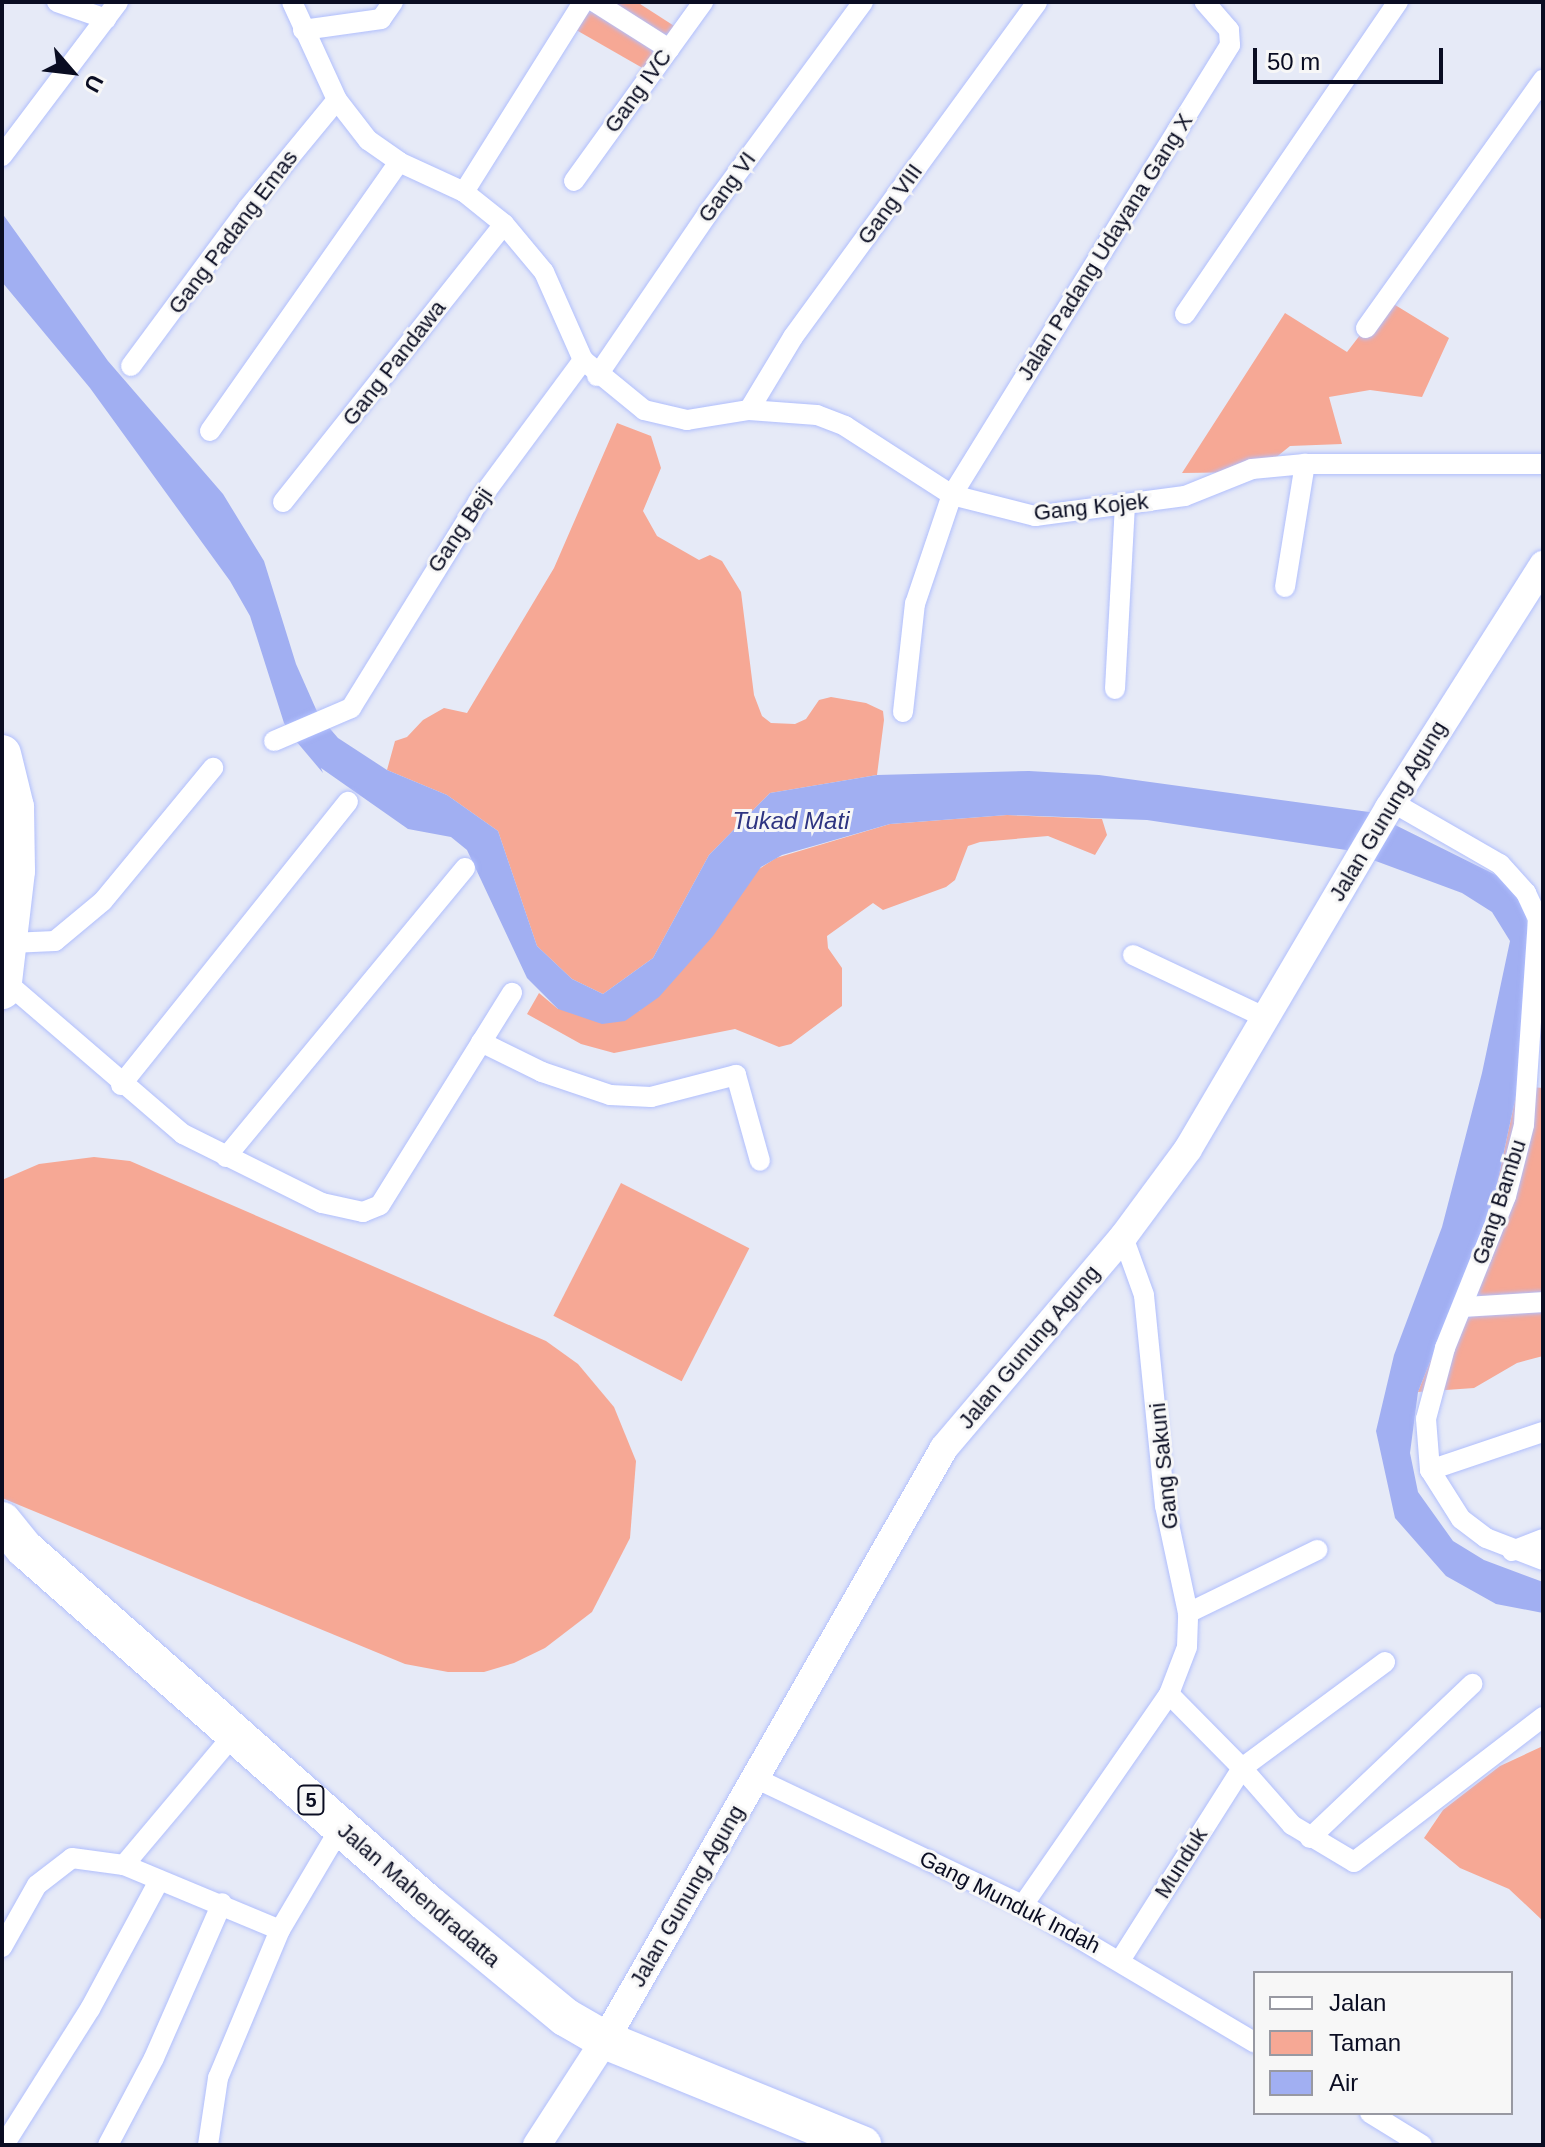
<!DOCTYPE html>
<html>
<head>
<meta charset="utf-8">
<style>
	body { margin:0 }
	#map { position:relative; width:1545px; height:2147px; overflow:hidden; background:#e6eaf7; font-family:Arial,sans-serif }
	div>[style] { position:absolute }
	.green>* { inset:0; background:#f6a895; transform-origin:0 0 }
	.water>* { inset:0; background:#a1aff2 }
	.roads { filter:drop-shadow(0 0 2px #b1bffd) drop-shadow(0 0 2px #b1bffd) }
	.street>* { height:20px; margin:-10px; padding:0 10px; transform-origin:10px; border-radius:10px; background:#fff }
	.secondary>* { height:28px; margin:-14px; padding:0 14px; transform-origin:14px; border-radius:14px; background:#fff }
	.highway>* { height:38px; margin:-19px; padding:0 19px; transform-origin:19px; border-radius:19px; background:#fff }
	span { translate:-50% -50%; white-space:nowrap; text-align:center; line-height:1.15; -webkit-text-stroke:6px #f7f7f7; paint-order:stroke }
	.shield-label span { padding:2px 6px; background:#f7f7f7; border:2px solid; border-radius:6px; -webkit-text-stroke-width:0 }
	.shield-label { font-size:20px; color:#0a0d22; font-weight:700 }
	.street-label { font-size:22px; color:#0a0d22 }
	.water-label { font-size:24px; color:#2e3481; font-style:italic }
	.frame { position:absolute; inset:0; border:4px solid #0a0d22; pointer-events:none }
	.legend { position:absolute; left:1253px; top:1971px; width:260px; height:144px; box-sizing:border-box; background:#f7f7f7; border:2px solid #9899a2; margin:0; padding:10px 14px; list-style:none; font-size:24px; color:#0a0d22 }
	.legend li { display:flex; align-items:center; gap:16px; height:40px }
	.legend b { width:40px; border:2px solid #9899a2 }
	.north { position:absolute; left:32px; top:32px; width:80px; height:80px; -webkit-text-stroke:6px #f7f7f7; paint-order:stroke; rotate:118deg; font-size:22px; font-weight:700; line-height:32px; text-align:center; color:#0a0d22 }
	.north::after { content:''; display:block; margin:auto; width:28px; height:36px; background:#0a0d22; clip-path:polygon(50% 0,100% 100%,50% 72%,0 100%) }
	.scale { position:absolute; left:1253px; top:48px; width:190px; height:36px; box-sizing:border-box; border:4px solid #0a0d22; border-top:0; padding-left:10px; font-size:24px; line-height:28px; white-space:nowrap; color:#0a0d22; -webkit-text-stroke:6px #f7f7f7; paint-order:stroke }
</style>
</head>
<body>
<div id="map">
	<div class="green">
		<div style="clip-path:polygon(586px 2px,637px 2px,682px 31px,653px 74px,571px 27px)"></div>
		<div style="clip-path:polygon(1387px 300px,1449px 338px,1422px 397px,1370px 390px,1329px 397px,1342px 444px,1290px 446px,1258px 472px,1182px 473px,1285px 313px,1347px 352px)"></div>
		<div style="clip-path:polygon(617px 423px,651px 436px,661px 468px,643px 511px,657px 536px,699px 560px,710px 555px,722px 561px,741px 592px,754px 695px,762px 716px,771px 723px,795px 724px,806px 719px,819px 700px,831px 697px,866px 703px,883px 711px,884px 720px,877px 775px,770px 793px,709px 855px,653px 958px,603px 994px,572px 979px,537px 946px,498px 831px,447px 795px,387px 770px,395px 741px,407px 737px,423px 720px,444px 708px,467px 713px,554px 568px)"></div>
		<div style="clip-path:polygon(1007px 815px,1102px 819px,1107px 835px,1095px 855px,1048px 836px,980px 842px,968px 846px,955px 880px,946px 887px,883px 910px,873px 903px,827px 936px,828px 948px,842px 968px,842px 1006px,791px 1044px,779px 1047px,735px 1029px,614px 1053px,581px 1044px,527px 1014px,539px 993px,558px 1009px,639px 1011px,712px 936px,756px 871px,776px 858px,890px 824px)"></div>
		<div style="clip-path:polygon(1518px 1086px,1543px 1088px,1543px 1356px,1517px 1363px,1474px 1388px,1418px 1392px,1493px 1203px)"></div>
		<div style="clip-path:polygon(94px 1157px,130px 1161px,546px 1341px,578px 1364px,614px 1407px,636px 1461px,630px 1538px,592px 1612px,545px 1648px,514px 1663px,484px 1672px,448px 1672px,405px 1664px,2px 1498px,2px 1180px,39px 1164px)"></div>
		<div style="left:621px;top:1183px;width:144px;height:149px;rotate:27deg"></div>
		<div style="clip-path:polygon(1543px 1746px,1543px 1921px,1509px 1889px,1460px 1868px,1424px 1838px,1443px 1810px,1500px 1766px)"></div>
	</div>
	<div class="water">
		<div style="clip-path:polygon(2px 213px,108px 361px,223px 494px,264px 561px,296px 664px,319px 716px,338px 738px,387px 770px,447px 795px,498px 831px,537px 946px,572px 979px,603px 994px,653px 958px,709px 855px,770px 793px,877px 775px,1029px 771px,1099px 775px,1369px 812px,1506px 880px,1526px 910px,1529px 953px,1518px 1086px,1493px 1203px,1418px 1392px,1410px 1453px,1418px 1492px,1453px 1541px,1484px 1560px,1543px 1582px,1543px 1613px,1496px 1604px,1446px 1576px,1395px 1518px,1376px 1431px,1394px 1355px,1442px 1227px,1482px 1073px,1510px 941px,1492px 912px,1462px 893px,1346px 850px,1147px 820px,1007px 815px,890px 824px,782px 855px,761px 867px,713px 936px,659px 997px,625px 1021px,602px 1024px,558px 1009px,527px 978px,467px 850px,451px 837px,408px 829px,321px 768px,323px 773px,296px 741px,284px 723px,250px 616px,230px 581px,90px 388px,2px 282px)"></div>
	</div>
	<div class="roads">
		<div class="street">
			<div style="left:57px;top:2px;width:52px;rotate:19.1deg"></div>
			<div style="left:292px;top:2px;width:108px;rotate:65.3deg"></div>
			<div style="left:337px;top:100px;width:51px;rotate:52.2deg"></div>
			<div style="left:368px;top:140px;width:38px;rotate:35deg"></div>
			<div style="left:399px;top:162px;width:72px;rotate:24.8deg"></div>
			<div style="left:464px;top:192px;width:51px;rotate:38.7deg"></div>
			<div style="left:504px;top:224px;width:62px;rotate:50.2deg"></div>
			<div style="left:544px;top:272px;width:96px;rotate:66.1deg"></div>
			<div style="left:583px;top:360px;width:79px;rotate:39.3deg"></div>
			<div style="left:644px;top:410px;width:44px;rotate:13.1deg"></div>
			<div style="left:687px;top:420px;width:63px;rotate:-9.2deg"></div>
			<div style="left:749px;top:410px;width:68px;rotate:4.2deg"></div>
			<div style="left:817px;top:415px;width:30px;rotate:21deg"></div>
			<div style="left:845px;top:426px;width:127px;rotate:32.8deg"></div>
			<div style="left:952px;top:495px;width:86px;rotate:14.2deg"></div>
			<div style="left:1035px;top:516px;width:151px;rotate:-7.6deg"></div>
			<div style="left:1185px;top:496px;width:72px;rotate:-21.9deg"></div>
			<div style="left:1252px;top:469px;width:53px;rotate:-5.4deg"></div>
			<div style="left:1305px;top:464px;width:238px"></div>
			<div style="left:595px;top:2px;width:88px;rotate:32.4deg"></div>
			<div style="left:303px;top:30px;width:79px;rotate:-8deg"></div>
			<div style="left:381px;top:19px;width:21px;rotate:-55deg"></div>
			<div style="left:2px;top:156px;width:193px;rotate:-53deg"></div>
			<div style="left:574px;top:181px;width:221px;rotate:-54.2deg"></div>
			<div style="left:464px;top:192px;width:224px;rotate:-57.9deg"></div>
			<div style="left:1185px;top:314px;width:378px;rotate:-55.7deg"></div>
			<div style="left:1366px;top:328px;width:305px;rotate:-54.5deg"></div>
			<div style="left:131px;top:366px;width:195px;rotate:-53.5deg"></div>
			<div style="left:247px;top:209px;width:141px;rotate:-50.5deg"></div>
			<div style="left:597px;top:376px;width:197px;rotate:-55.7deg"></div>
			<div style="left:708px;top:213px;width:262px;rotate:-53.7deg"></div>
			<div style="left:749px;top:410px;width:85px;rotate:-58.9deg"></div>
			<div style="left:793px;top:337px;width:414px;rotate:-53.9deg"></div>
			<div style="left:210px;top:431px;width:329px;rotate:-54.9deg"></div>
			<div style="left:283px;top:502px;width:355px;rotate:-51.5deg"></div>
			<div style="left:1285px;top:587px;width:125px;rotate:-80.8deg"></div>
			<div style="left:1115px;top:689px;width:183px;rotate:-86.9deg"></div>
			<div style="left:903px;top:712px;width:109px;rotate:-83.7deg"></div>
			<div style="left:915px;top:604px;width:115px;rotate:-71.3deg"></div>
			<div style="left:952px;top:495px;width:529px;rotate:-58.29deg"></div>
			<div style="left:1230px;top:45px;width:15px;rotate:-94deg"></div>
			<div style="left:1229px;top:30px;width:37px;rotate:-131deg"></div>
			<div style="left:274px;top:741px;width:84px;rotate:-23.2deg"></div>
			<div style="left:351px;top:708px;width:242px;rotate:-58.3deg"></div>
			<div style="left:478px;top:502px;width:177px;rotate:-53.5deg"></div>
			<div style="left:1392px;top:802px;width:125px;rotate:29.9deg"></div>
			<div style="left:1500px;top:864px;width:39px;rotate:48deg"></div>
			<div style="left:1526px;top:893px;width:29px;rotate:65deg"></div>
			<div style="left:1538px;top:919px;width:206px;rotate:93.9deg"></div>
			<div style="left:1524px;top:1125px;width:73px;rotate:104.2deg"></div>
			<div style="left:1506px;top:1196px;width:164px;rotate:111.9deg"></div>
			<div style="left:1445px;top:1348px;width:73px;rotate:105deg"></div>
			<div style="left:1426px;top:1419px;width:51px;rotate:85.5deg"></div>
			<div style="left:1430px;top:1470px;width:58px;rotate:57.7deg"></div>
			<div style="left:1461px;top:1519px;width:31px;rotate:37deg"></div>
			<div style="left:1486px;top:1538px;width:61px;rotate:21.1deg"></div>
			<div style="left:11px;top:943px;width:44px;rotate:-2.6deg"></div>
			<div style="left:55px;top:941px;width:62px;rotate:-39.8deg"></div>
			<div style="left:103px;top:901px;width:173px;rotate:-50.4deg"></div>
			<div style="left:1133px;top:955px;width:147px;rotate:25.3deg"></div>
			<div style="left:5px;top:981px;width:235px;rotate:40.7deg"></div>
			<div style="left:183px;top:1134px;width:155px;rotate:26.4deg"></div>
			<div style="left:322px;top:1203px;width:42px;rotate:12.4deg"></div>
			<div style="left:363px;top:1212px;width:18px;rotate:-22deg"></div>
			<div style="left:380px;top:1205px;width:250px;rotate:-58.1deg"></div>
			<div style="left:481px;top:1042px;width:68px;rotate:26.2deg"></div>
			<div style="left:542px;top:1072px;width:72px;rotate:18.7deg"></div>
			<div style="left:610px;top:1095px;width:41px;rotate:2.8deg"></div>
			<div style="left:651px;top:1097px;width:88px;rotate:-14.5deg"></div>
			<div style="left:736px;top:1075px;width:89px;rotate:74.4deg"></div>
			<div style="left:121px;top:1085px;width:363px;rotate:-51.3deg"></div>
			<div style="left:226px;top:1157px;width:375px;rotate:-50.4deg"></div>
			<div style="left:1464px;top:1307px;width:79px;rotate:-3.6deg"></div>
			<div style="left:1430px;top:1470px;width:119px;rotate:-18.6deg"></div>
			<div style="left:1512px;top:1551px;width:33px;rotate:-21deg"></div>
			<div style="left:1188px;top:1613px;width:144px;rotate:-26deg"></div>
			<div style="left:1169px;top:1694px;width:104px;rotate:45.4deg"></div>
			<div style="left:1242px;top:1768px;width:178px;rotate:-36.5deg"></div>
			<div style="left:755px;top:1778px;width:297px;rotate:25.4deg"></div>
			<div style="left:1023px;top:1905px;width:270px;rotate:30.7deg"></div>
			<div style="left:1310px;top:1838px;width:224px;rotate:-43.5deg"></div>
			<div style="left:124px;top:1865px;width:172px;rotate:-49.9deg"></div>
			<div style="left:1023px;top:1905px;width:257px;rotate:-55.3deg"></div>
			<div style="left:1169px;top:1694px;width:50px;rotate:-69deg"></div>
			<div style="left:1187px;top:1647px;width:34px;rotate:-88deg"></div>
			<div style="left:1188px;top:1613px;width:109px;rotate:-102.1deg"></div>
			<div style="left:1165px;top:1506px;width:212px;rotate:-95.7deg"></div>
			<div style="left:1144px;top:1295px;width:62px;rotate:-109.9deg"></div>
			<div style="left:2px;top:1947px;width:71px;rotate:-60.6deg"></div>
			<div style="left:37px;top:1885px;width:44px;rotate:-37.6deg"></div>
			<div style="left:72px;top:1858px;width:52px;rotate:7.7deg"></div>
			<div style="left:124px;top:1865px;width:169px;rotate:22.6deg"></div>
			<div style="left:280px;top:1930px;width:120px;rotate:-59.4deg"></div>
			<div style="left:1121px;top:1959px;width:226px;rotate:-57.6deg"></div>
			<div style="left:1242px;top:1768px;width:76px;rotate:48.7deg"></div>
			<div style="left:1292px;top:1825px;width:72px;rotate:30.8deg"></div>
			<div style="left:1354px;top:1862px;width:238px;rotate:-37.5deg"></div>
			<div style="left:1370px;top:2113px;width:61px;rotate:31.6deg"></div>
			<div style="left:4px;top:2145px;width:161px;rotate:-57.7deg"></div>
			<div style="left:90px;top:2009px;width:145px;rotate:-61.7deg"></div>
			<div style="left:108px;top:2145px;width:98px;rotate:-62.1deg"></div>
			<div style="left:154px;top:2058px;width:169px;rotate:-66.3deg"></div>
			<div style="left:208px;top:2145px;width:68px;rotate:-81.5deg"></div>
			<div style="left:218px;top:2078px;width:160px;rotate:-67.3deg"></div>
		</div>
		<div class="secondary">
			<div style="left:537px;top:2145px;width:125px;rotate:-57.1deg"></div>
			<div style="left:605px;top:2040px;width:682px;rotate:-60.2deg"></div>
			<div style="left:944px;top:1448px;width:277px;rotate:-49.7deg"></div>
			<div style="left:1123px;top:1237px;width:109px;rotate:-53.5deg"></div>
			<div style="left:1188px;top:1149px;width:396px;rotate:-59.5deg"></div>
			<div style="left:1389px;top:808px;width:288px;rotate:-57.6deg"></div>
		</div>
		<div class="highway">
			<div style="left:2px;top:754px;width:55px;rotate:76.2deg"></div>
			<div style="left:15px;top:807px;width:64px;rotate:89.1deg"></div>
			<div style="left:16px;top:871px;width:120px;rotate:96.7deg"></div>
			<div style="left:2px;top:1521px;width:36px;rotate:51deg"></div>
			<div style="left:25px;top:1549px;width:537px;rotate:41.38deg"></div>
			<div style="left:428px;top:1904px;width:178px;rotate:39.5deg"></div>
			<div style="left:565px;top:2017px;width:46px;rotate:29.9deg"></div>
			<div style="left:605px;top:2040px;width:278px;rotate:22.2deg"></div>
		</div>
	</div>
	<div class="shield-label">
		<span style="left:311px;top:1800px">5</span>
	</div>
	<div class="street-label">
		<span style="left:638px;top:91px;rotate:-54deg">Gang IVC</span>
		<span style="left:727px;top:187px;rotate:-54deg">Gang VI</span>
		<span style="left:890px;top:204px;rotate:-54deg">Gang VIII</span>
		<span style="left:233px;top:232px;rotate:-53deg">Gang Padang Emas</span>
		<span style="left:1105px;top:247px;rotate:-58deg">Jalan Padang Udayana Gang X</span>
		<span style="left:394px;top:363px;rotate:-52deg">Gang Pandawa</span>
		<span style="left:1091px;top:507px;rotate:-6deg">Gang Kojek</span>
		<span style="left:460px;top:530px;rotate:-56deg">Gang Beji</span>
		<span style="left:1388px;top:811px;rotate:-59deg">Jalan Gunung Agung</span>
		<span style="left:1499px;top:1202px;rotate:-72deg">Gang Bambu</span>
		<span style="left:1029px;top:1347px;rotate:-50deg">Jalan Gunung Agung</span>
		<span style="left:1164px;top:1466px;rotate:-96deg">Gang Sakuni</span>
		<span style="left:1181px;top:1863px;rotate:-58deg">Munduk</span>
		<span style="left:419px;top:1895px;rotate:41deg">Jalan Mahendradatta</span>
		<span style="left:687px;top:1896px;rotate:-60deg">Jalan Gunung Agung</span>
		<span style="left:1010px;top:1902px;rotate:27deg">Gang Munduk Indah</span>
	</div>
	<div class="water-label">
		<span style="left:791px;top:821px">Tukad Mati</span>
	</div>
	<div class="frame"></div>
	<ul class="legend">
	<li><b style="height:10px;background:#fff"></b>Jalan</li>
	<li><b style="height:22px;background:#f6a895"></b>Taman</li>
	<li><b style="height:22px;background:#a1aff2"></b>Air</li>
	</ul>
	<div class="north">U</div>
	<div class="scale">50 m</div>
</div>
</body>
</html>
